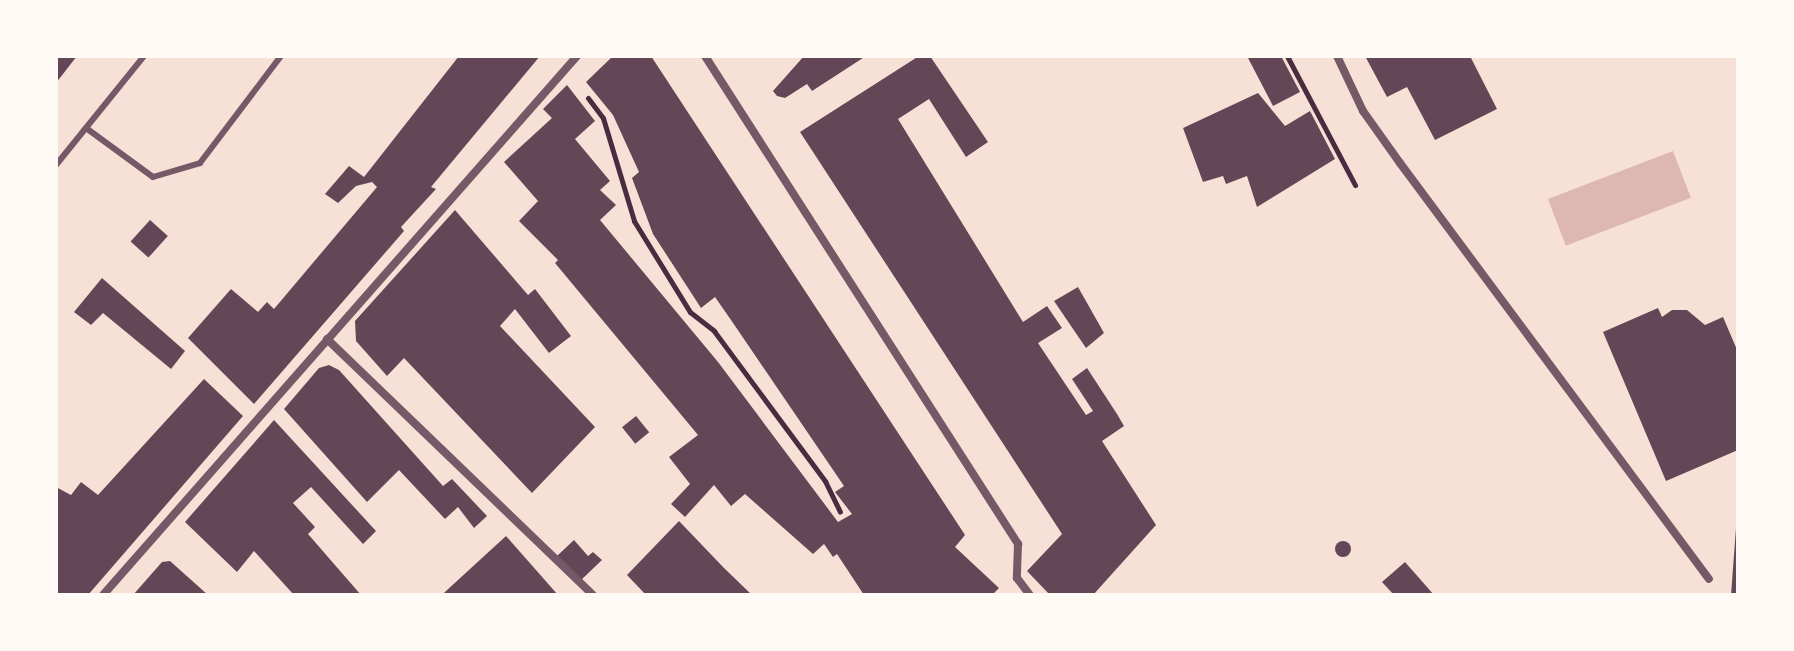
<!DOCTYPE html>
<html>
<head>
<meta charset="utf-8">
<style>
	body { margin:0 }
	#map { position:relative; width:1794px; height:651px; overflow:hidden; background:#f7e1d7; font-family:"PT Sans Narrow",sans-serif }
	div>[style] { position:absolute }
	.water>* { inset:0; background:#dcb8b0; transform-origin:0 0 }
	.building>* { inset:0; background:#644757; transform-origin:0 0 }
	.round { border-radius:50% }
	.path>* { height:5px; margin:-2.5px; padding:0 2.5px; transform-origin:2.5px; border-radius:2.5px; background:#4a2c40 }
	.service>* { height:6px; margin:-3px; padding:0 3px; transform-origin:3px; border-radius:3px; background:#755966 }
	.minor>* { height:8px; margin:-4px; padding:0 4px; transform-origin:4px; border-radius:4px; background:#755966 }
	span { translate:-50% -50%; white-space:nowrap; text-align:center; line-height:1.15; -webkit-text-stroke:6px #fffaf5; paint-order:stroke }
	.frame { position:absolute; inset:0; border:58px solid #fffaf5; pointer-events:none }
</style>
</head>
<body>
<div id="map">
	<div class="water">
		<div style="left:1673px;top:151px;width:50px;height:134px;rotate:69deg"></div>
	</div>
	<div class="building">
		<div style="clip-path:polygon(56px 56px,77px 56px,56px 83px)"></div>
		<div style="clip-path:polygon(459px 56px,540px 56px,431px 187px,436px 189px,401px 227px,404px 231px,254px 404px,188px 338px,231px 289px,258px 312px,267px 302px,274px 309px,377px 187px,372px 182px,356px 186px,338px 203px,325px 194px,349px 166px,364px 177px)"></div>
		<div style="clip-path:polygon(613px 56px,651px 56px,965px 535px,955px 547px,999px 588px,992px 595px,864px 595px,837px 554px,833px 557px,824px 544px,813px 554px,745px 494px,731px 506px,714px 485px,685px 517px,671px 504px,690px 484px,669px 457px,698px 435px,555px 263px,558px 260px,519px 221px,538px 201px,504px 162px,552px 118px,543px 109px,567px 85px,595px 121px,575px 139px,610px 181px,600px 190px,616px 205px,600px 220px,718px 362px,838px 522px,852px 514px,835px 492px,844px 486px,731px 320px,715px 297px,701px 308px,653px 234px,632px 178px,639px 172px,613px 115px,586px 82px)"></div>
		<div style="clip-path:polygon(804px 56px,866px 56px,812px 91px,807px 84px,785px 98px,777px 96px,773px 91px)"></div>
		<div style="clip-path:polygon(919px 56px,930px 56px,988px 142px,966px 157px,929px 99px,898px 119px,1023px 322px,1047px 306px,1062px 328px,1038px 343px,1086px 415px,1093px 411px,1072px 379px,1087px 368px,1117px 414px,1124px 426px,1102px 441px,1156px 525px,1093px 595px,1050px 595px,1027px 571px,1062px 534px,800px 132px)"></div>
		<div style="clip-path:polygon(1247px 56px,1281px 56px,1300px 92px,1273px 106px)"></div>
		<div style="clip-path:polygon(1365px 56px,1470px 56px,1497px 109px,1435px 140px,1407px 87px,1387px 97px)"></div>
		<div style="clip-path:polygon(1258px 93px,1285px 126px,1310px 111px,1335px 159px,1257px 207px,1247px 176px,1226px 184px,1223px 176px,1203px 182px,1183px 128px)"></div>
		<div style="clip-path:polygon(455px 210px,528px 295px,535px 289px,571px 336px,549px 353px,515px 309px,500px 326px,595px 427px,532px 493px,404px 358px,387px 376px,356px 341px,355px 321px)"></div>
		<div style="left:150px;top:220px;width:24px;height:29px;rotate:42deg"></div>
		<div style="clip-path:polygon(102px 278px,185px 351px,171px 369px,103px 313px,91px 325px,74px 312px)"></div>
		<div style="clip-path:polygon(1078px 287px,1104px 333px,1086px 348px,1054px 301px)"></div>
		<div style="clip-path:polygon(1658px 308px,1662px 317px,1672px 310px,1687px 310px,1705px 325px,1723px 317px,1738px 352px,1738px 450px,1666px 481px,1603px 332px)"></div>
		<div style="clip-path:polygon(329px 365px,339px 370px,443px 486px,452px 479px,487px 516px,474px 528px,458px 507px,445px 519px,399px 470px,367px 502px,284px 409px,319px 368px)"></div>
		<div style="clip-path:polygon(204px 379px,243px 416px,88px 595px,56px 595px,56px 487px,71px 495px,81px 482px,98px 495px)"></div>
		<div style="left:636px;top:416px;width:21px;height:18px;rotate:51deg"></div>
		<div style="clip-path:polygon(274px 420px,376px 531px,363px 544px,311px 487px,293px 503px,315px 527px,308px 534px,361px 595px,294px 595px,254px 551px,237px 572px,185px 522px)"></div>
		<div style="clip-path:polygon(679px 521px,724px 568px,752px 595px,646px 595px,627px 575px)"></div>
		<div style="clip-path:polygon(1736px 528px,1738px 595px,1731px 595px)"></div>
		<div style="clip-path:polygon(506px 536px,558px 595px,442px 595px,446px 591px)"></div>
		<div style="clip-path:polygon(574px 540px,588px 556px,593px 552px,602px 560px,580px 581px,557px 556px)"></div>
		<div class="round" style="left:1335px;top:541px;width:16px;height:16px"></div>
		<div style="clip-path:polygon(170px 561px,208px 595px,133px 595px,162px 562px)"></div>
		<div style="clip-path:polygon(1405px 562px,1434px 595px,1394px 595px,1382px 582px)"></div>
	</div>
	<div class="path">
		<div style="left:1287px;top:56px;width:146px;rotate:62.2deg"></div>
		<div style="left:588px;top:98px;width:25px;rotate:53deg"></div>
		<div style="left:603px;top:118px;width:108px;rotate:73.2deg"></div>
		<div style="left:634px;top:221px;width:107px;rotate:58.4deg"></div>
		<div style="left:690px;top:312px;width:31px;rotate:38deg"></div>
		<div style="left:714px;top:331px;width:187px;rotate:53.5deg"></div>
		<div style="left:825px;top:481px;width:34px;rotate:64deg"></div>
	</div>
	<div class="service">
		<div style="left:86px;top:128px;width:83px;rotate:36.2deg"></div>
		<div style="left:153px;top:177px;width:49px;rotate:-16.6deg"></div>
		<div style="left:200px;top:163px;width:134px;rotate:-52.9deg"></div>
		<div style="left:56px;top:165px;width:140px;rotate:-51.1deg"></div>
	</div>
	<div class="minor">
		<div style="left:705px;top:56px;width:580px;rotate:57.32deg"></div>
		<div style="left:1018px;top:544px;width:34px;rotate:92deg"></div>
		<div style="left:1017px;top:578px;width:21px;rotate:53deg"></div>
		<div style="left:1337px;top:56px;width:61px;rotate:64.7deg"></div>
		<div style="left:1363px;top:111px;width:64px;rotate:54.6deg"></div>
		<div style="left:1400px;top:163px;width:518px;rotate:53.4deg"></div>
		<div style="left:327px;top:339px;width:369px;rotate:43.9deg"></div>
		<div style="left:103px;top:595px;width:718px;rotate:-48.67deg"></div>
	</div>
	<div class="frame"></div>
</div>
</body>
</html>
